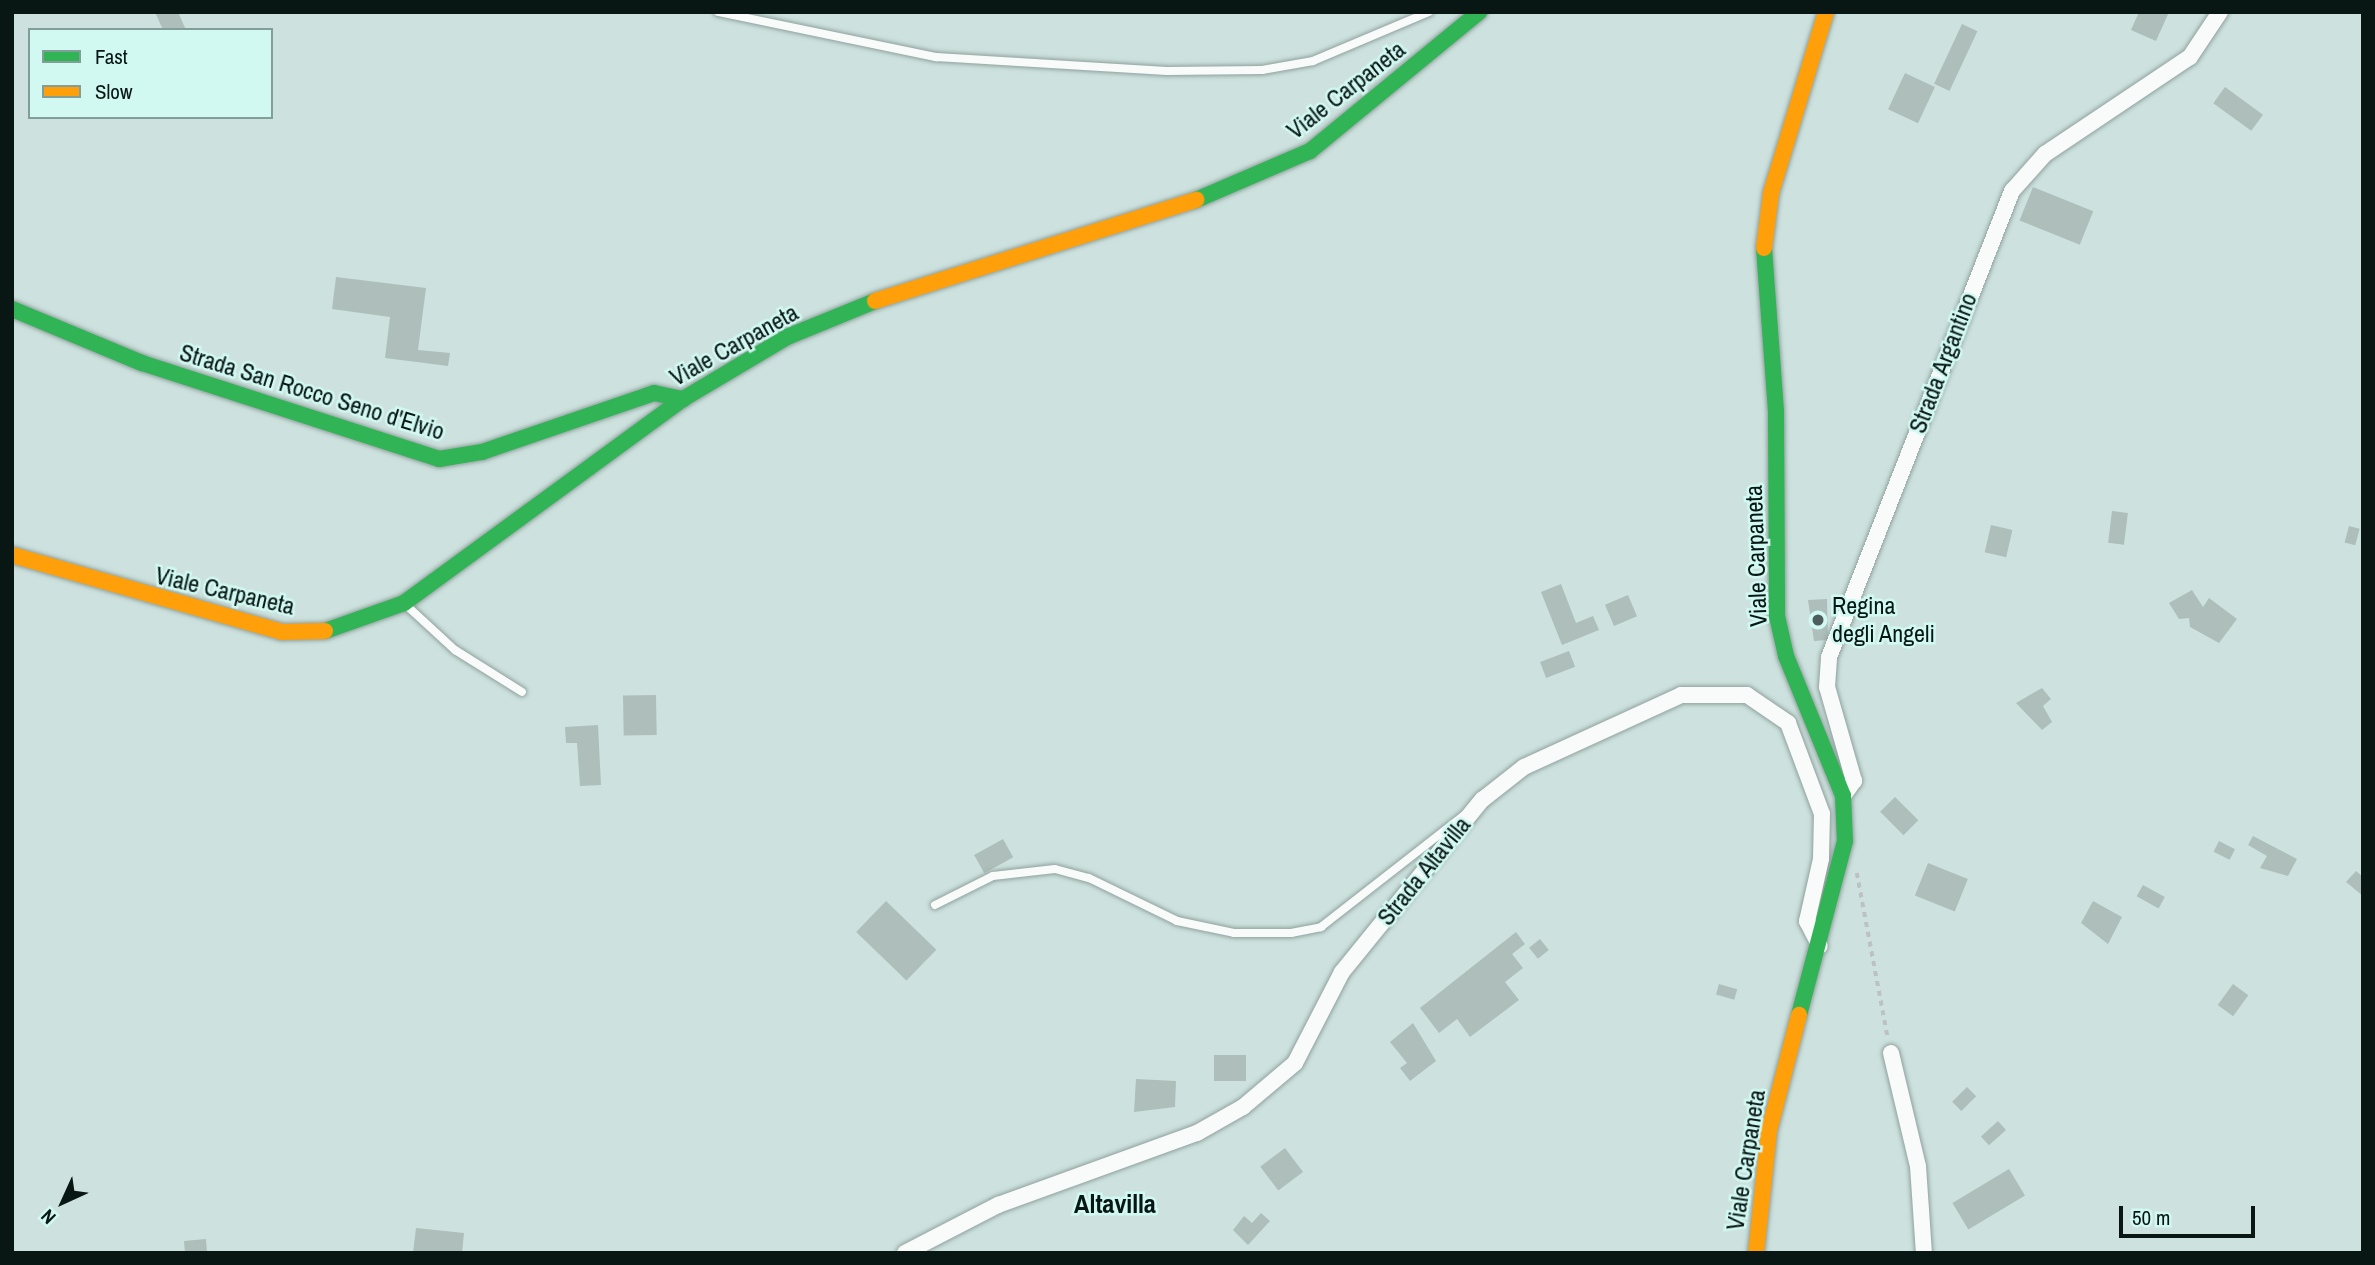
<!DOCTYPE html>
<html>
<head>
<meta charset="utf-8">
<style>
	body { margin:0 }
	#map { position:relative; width:2375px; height:1265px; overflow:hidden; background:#cde2de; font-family:"Archivo Narrow",sans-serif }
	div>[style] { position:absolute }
	.building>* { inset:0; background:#adbebb; transform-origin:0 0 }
	.path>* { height:3.5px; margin-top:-1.75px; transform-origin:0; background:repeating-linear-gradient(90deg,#bcc2c2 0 5px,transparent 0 10px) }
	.roads { filter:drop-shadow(0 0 2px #90a19e) drop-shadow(0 0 2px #90a19e) }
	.lane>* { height:8px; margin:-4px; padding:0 4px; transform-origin:4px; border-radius:4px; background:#f8fbfa }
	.street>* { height:16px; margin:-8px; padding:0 8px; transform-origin:8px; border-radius:8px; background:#f8fbfa }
	.fast>* { height:16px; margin:-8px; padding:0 8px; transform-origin:8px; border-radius:8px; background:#30b455 }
	.slow>* { height:16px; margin:-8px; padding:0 8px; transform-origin:8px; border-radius:8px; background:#ff9f0a }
	.dots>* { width:19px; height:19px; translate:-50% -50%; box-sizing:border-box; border:4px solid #d1f8f1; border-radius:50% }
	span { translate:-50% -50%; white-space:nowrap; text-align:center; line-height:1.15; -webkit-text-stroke:5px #d1f8f1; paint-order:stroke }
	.street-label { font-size:24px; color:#081614 }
	.poi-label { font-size:24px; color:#081614 }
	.left { translate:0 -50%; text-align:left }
	.neighbourhood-label { font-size:26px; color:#081614; font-weight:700 }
	.frame { position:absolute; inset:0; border:14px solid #081614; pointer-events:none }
	.legend { position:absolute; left:28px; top:28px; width:245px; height:91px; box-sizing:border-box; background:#d1f8f1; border:2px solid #819e99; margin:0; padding:9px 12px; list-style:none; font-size:21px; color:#081614 }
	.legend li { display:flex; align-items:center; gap:14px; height:35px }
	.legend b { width:35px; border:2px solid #819e99 }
	.north { position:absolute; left:28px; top:1167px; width:70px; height:70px; -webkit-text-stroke:5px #d1f8f1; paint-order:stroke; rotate:225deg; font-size:19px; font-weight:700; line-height:28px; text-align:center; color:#081614 }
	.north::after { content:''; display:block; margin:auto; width:24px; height:32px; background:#081614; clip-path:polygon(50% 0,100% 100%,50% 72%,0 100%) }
	.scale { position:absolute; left:2119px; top:1206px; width:136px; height:32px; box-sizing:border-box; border:4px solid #081614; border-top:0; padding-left:9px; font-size:21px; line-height:24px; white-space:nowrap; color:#081614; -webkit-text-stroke:5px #d1f8f1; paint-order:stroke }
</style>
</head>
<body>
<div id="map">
	<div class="building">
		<div style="clip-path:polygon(155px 12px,178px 12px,186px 30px,163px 30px)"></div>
		<div style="clip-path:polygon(2139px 12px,2169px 12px,2156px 41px,2131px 30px)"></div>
		<div style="left:1962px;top:24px;width:17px;height:66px;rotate:25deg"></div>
		<div style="left:1905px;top:73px;width:33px;height:40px;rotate:25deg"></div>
		<div style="left:2225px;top:87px;width:47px;height:20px;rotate:36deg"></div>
		<div style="left:2033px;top:187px;width:65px;height:36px;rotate:22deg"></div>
		<div style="clip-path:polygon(336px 277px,426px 288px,418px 350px,450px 353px,448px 366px,385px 358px,390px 317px,332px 309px)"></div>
		<div style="left:2112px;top:511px;width:16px;height:32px;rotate:7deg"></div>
		<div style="left:1991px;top:525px;width:22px;height:28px;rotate:13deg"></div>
		<div style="left:2349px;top:526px;width:11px;height:17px;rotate:15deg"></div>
		<div style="clip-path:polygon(1561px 584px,1576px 623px,1593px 616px,1599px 630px,1562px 645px,1541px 592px)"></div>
		<div style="clip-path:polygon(2192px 590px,2203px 607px,2209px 598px,2237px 619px,2219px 643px,2190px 627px,2189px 618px,2179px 619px,2169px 603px)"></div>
		<div style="left:1628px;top:595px;width:23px;height:25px;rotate:67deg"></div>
		<div style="clip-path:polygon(1827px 599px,1828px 640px,1814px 641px,1808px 600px)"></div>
		<div style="left:1569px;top:651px;width:17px;height:31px;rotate:69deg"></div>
		<div style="clip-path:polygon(2042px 688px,2051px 699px,2043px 706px,2052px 722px,2042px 730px,2016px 703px)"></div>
		<div style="left:656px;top:695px;width:40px;height:33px;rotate:89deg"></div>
		<div style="clip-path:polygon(598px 725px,601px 785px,580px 786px,577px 743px,566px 743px,565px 727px)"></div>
		<div style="left:1895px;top:797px;width:33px;height:21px;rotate:45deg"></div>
		<div style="clip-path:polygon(2253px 836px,2297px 859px,2288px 876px,2260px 868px,2267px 856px,2248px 845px)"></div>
		<div style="left:1003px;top:839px;width:21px;height:33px;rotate:61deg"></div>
		<div style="left:2219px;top:841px;width:18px;height:12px;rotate:27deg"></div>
		<div style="left:1928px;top:863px;width:43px;height:35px;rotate:22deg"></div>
		<div style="clip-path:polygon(2356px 871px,2363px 877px,2363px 896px,2346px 882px)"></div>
		<div style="left:2143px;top:885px;width:25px;height:13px;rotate:29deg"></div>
		<div style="left:886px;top:901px;width:70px;height:43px;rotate:44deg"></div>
		<div style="clip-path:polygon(2093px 901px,2122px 917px,2108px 944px,2081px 923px)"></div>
		<div style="clip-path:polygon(1516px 932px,1525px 944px,1512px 954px,1523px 968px,1505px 982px,1519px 1000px,1470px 1037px,1457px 1019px,1439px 1033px,1420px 1008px)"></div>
		<div style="left:1540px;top:939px;width:14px;height:14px;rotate:51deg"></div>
		<div style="left:1719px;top:984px;width:19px;height:11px;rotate:16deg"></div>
		<div style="left:2233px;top:984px;width:19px;height:26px;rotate:36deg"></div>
		<div style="clip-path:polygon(1413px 1023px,1436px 1061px,1410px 1081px,1400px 1068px,1407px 1063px,1390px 1042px)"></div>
		<div style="left:1214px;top:1055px;width:32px;height:26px"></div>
		<div style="clip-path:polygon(1136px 1079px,1176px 1081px,1175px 1107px,1134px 1112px)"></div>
		<div style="left:1967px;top:1087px;width:13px;height:21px;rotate:45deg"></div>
		<div style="left:1998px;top:1121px;width:12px;height:23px;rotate:48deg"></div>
		<div style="left:1285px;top:1148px;width:30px;height:31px;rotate:53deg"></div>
		<div style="left:2009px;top:1169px;width:31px;height:66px;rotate:59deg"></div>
		<div style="clip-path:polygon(1261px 1213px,1270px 1221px,1248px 1245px,1233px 1230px,1244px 1216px,1252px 1223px)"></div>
		<div style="clip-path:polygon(416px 1228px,464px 1233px,462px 1253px,413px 1253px)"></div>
		<div style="clip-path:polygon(206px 1239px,207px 1253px,185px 1253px,184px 1241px)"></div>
	</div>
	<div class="path">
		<div style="left:1857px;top:873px;width:168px;rotate:79.4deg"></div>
	</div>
	<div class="roads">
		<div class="lane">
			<div style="left:718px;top:12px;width:223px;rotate:11.7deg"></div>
			<div style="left:936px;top:57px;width:231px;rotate:3.5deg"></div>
			<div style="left:1167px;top:71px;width:95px;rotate:-0.6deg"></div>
			<div style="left:1262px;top:70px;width:52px;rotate:-10deg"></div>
			<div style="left:1313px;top:61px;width:126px;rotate:-22.9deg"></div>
			<div style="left:406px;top:605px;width:67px;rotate:42.6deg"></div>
			<div style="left:455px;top:650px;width:79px;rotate:32.1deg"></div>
			<div style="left:935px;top:905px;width:65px;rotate:-26.6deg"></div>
			<div style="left:993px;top:876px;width:62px;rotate:-6.4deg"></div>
			<div style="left:1055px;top:869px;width:35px;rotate:15deg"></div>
			<div style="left:1089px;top:878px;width:98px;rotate:26deg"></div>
			<div style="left:1177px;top:921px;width:58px;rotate:11.9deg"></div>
			<div style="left:1234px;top:933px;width:57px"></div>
			<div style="left:1291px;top:933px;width:31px;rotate:-11deg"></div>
			<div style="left:1321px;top:927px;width:185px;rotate:-38deg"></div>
		</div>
		<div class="street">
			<div style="left:1843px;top:796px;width:19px;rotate:-54deg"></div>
			<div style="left:1854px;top:781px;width:98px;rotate:-106deg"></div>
			<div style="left:1827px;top:687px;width:30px;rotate:-86deg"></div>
			<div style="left:1829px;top:657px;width:501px;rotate:-68.56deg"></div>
			<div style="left:2012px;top:191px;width:50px;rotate:-48.3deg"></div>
			<div style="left:2045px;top:154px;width:174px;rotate:-33.8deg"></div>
			<div style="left:2190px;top:57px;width:54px;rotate:-56.3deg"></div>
			<div style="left:1891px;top:1053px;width:116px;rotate:76.6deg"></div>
			<div style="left:1918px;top:1166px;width:87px;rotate:86.1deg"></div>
			<div style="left:905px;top:1253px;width:105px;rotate:-27.3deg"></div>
			<div style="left:998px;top:1205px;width:212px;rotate:-19.9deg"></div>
			<div style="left:1197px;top:1133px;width:53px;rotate:-29.5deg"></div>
			<div style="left:1243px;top:1107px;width:68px;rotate:-40.2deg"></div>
			<div style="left:1295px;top:1063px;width:102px;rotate:-62.7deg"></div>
			<div style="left:1342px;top:972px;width:222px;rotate:-50.9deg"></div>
			<div style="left:1482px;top:800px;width:53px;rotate:-38.2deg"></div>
			<div style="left:1524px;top:767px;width:173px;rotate:-24.6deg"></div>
			<div style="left:1681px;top:695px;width:66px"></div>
			<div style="left:1747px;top:695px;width:50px;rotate:34.3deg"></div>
			<div style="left:1788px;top:723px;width:97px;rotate:69.5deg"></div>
			<div style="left:1822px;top:814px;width:45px;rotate:91.3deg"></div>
			<div style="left:1821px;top:859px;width:64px;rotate:102.7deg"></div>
			<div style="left:1807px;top:921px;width:28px;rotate:63deg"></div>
		</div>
		<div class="fast">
			<div style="left:1196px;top:200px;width:124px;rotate:-23.3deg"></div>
			<div style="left:1310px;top:151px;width:219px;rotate:-39.4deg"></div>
			<div style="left:1764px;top:248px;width:165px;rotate:85.8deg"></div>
			<div style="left:1776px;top:413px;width:203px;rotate:89.7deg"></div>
			<div style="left:1777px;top:616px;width:41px;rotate:77.3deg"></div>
			<div style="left:1786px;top:656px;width:151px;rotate:67.8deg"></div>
			<div style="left:1843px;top:796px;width:45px;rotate:87.5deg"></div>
			<div style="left:1845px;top:841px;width:180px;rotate:104.8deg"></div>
			<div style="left:12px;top:309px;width:141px;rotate:22.6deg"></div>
			<div style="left:142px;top:363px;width:312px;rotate:17.9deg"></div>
			<div style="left:439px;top:459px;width:44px;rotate:-9.2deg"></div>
			<div style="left:482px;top:452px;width:182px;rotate:-18.9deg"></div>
			<div style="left:654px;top:393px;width:30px;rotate:12deg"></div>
			<div style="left:325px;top:631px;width:84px;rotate:-19.5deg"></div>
			<div style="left:404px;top:603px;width:346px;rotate:-36.2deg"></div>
			<div style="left:683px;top:399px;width:121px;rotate:-30.8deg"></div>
			<div style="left:787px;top:337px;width:95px;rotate:-22.2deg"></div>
		</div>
		<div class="slow">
			<div style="left:1764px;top:248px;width:55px;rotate:-82.7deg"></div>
			<div style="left:1771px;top:193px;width:189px;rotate:-73.1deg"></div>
			<div style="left:875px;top:301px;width:337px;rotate:-17.5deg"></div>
			<div style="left:12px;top:555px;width:281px;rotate:15.9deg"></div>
			<div style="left:282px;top:632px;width:43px;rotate:-1.3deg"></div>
			<div style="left:1756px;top:1253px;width:123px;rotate:-83.9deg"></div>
			<div style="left:1769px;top:1131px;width:120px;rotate:-75.5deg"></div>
		</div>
	</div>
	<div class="dots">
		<div style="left:1818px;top:620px;background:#4d5d5b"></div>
	</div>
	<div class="street-label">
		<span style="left:1346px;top:90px;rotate:-38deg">Viale Carpaneta</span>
		<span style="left:734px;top:345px;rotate:-29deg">Viale Carpaneta</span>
		<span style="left:1943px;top:363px;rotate:-69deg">Strada Argantino</span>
		<span style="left:312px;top:392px;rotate:17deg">Strada San Rocco Seno d'Elvio</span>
		<span style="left:1756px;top:556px;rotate:-92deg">Viale Carpaneta</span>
		<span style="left:225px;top:591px;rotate:13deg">Viale Carpaneta</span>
		<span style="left:1424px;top:871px;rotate:-51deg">Strada Altavilla</span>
		<span style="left:1746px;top:1160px;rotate:-81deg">Viale Carpaneta</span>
	</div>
	<div class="poi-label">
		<span class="left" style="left:1832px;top:620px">Regina<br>degli Angeli</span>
	</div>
	<div class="neighbourhood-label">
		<span style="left:1115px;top:1204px">Altavilla</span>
	</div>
	<div class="frame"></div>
	<ul class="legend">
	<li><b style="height:9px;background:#30b455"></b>Fast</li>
	<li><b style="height:9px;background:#ff9f0a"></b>Slow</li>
	</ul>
	<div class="north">N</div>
	<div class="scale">50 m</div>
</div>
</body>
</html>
